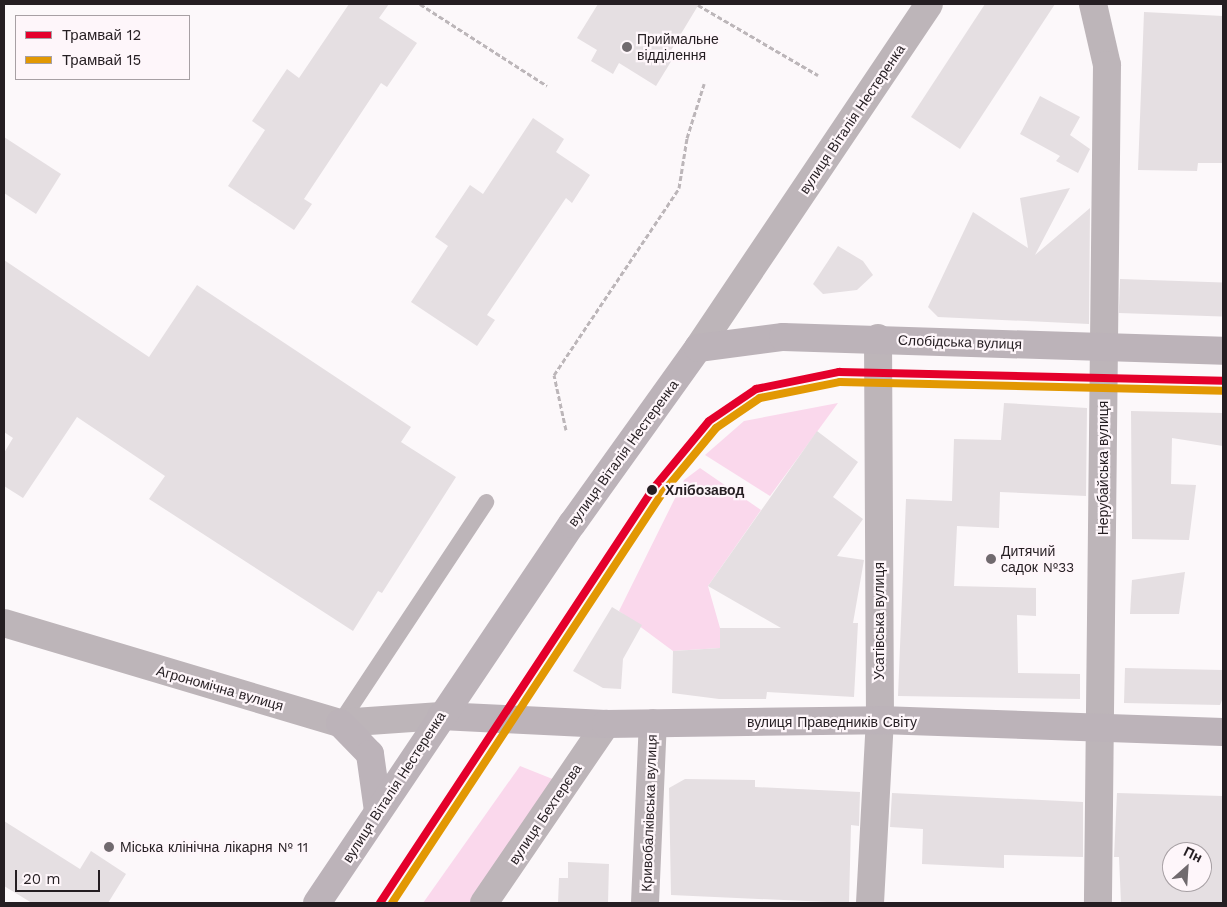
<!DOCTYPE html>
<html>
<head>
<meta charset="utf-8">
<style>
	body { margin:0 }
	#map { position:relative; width:1227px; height:907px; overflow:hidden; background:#fcf8fa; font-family:"Work Sans",sans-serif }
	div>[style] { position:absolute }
	.green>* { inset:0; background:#fad8ec }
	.building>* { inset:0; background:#e5dfe2; transform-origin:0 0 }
	.path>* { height:3px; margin-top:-1.5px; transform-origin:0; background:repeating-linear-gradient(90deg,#bcb6b9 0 5px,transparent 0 7.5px) }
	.service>* { height:16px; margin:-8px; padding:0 8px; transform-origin:8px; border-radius:8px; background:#bdb5b9 }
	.minor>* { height:28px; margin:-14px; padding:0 14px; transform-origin:14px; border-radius:14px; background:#bdb5b9 }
	.tertiary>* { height:28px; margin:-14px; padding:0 14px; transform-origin:14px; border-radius:14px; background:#bdb5b9 }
	.secondary>* { height:28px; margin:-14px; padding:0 14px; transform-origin:14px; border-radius:14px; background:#bcb3b9 }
	.tram-1>* { height:8px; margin:-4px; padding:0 4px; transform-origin:4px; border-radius:4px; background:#e4002b }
	.tram-2>* { height:8px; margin:-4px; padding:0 4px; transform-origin:4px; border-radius:4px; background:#e29803 }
	.dots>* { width:14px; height:14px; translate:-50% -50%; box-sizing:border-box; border:2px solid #fef6fa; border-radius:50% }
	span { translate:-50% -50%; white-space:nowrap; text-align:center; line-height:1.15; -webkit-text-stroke:4.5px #fef6fa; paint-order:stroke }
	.poi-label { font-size:14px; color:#251e22 }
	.left { translate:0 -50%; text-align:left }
	.street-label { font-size:14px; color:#251e22 }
	.stop-label { font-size:14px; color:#251e22; font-weight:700 }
	.frame { position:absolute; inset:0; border:5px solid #251e22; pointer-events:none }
	.legend { position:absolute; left:15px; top:15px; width:175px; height:65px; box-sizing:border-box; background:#fef6fa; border:1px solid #a7a0a4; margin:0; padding:6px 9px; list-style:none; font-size:15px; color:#251e22 }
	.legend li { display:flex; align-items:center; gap:10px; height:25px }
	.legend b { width:25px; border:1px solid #a7a0a4 }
	.north { position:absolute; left:1162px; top:842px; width:50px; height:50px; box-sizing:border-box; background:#fef6fa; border:1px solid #a7a0a4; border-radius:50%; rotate:26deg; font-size:14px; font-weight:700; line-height:20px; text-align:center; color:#251e22 }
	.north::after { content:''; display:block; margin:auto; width:18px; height:22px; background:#706a6e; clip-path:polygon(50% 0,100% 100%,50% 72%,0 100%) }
	.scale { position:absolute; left:15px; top:870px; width:85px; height:22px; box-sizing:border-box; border:2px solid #251e22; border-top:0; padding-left:6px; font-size:15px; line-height:18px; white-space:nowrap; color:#251e22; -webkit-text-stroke:4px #fef6fa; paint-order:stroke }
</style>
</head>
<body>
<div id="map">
	<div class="green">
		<div style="clip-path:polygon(838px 403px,770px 496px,705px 455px,744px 421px)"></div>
		<div style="clip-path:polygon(700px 468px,761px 510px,708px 586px,720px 628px,720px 648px,673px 651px,619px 611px,684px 480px)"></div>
		<div style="clip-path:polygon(520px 766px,555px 780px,472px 903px,423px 903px)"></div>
	</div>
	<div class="building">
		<div style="clip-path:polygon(349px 4px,389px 4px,379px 18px,417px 43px,387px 87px,381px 83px,304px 199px,312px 204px,294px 230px,228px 186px,265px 130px,252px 121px,287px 69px,299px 78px)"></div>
		<div style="clip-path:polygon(598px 4px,699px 4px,670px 52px,675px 55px,656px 86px,619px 63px,613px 74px,591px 61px,597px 50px,577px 38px)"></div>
		<div style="clip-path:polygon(985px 4px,1055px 4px,960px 149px,911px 117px)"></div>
		<div style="clip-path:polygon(1144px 12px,1223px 16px,1223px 163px,1198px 163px,1197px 171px,1138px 170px)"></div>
		<div style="clip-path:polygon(1040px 96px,1080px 117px,1070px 135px,1090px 149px,1078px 173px,1056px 161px,1060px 156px,1020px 134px)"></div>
		<div style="clip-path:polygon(533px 118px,564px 139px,556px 152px,590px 175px,572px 203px,566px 198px,487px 315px,495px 320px,477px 346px,411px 302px,448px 246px,435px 237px,470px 185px,483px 194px)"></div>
		<div style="clip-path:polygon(4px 137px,61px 174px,36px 214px,4px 193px)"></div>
		<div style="clip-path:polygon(1070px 188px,1035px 255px,1090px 208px,1089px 324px,938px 317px,928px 307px,973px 212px,1028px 248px,1020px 198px)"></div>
		<div style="clip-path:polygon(838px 246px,863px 261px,873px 275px,857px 290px,823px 294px,813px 284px)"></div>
		<div style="clip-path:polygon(4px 260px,149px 357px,197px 285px,411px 427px,401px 442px,456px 477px,382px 593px,378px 591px,353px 631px,149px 499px,165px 476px,77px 417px,23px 498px,4px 486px,4px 453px,13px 438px,4px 432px)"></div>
		<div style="left:1120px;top:279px;width:103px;height:34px;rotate:2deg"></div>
		<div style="clip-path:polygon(1004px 403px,1087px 408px,1086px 496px,1000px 492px,999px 528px,957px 526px,954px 586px,1036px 588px,1036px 616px,1017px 615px,1018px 673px,1080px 674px,1080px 699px,898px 696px,906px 499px,952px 501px,954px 439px,1001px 440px)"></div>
		<div style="clip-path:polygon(1131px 411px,1223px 413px,1223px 446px,1172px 438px,1171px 484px,1196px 485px,1189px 540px,1132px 539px)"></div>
		<div style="clip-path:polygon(817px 431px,858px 462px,833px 497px,863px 519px,837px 556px,864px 560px,853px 623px,858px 623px,854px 697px,767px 692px,766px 699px,719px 699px,672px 693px,673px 651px,720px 648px,720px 628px,781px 628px,708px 586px)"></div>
		<div style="clip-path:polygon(1185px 572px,1179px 614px,1130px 614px,1132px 580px)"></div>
		<div style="clip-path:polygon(612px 607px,642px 625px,623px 659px,621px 689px,603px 688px,573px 671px)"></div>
		<div style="clip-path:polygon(1125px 668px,1223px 670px,1223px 698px,1220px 705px,1124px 703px)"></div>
		<div style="clip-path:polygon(685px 779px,755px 780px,755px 787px,860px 792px,859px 826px,851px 825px,849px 903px,671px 895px,669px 788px)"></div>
		<div style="clip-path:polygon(892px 793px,1083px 802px,1083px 857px,1004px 855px,1004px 868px,922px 864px,923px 829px,890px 827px)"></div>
		<div style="clip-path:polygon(evenodd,1117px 793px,1223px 796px,1223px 903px,1121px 903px,1119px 857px,1114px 857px,1117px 793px,1172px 852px,1202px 852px,1202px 882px,1172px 882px,1172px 852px)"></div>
		<div style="clip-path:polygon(4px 821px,80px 869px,91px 851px,126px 874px,108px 903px,32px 903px,4px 886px)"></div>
		<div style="clip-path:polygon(568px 862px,609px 864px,608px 903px,558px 903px,559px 878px,568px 878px)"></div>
	</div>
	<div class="path">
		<div style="left:420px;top:4px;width:151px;rotate:32.8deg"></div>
		<div style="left:698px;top:5px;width:139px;rotate:30.3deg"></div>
		<div style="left:566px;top:430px;width:56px;rotate:-102.3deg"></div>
		<div style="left:554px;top:375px;width:225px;rotate:-56.2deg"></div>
		<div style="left:679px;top:188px;width:51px;rotate:-80.9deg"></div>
		<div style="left:687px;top:138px;width:57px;rotate:-72.5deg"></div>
	</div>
	<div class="service">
		<div style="left:340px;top:723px;width:265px;rotate:-56.5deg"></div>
	</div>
	<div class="minor">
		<div style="left:1093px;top:4px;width:63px;rotate:77.1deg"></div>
		<div style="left:1107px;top:65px;width:838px;rotate:90.62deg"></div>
		<div style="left:698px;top:348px;width:414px;rotate:-56.1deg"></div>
		<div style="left:484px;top:903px;width:217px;rotate:-55.7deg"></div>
		<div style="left:645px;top:903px;width:180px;rotate:-87.5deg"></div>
		<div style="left:870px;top:903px;width:183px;rotate:-86.9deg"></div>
		<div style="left:880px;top:720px;width:382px;rotate:-90.3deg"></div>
	</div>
	<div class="tertiary">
		<div style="left:4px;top:623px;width:351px;rotate:16.6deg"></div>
		<div style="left:340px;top:723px;width:101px;rotate:-4deg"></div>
	</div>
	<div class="secondary">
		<div style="left:441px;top:716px;width:165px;rotate:2.8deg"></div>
		<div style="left:606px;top:724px;width:274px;rotate:-0.8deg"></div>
		<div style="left:880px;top:720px;width:343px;rotate:2deg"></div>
		<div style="left:340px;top:723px;width:43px;rotate:45.9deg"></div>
		<div style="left:370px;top:754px;width:58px;rotate:82deg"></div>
		<div style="left:317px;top:903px;width:457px;rotate:-56.1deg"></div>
		<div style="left:572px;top:524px;width:216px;rotate:-54.4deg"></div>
		<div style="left:698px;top:348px;width:86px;rotate:-7.4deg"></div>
		<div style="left:783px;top:337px;width:440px;rotate:1.8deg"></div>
	</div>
	<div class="tram-1">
		<div style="left:380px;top:903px;width:495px;rotate:-56.6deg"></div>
		<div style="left:652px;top:490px;width:89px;rotate:-50.4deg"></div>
		<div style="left:709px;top:421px;width:57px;rotate:-34.2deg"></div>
		<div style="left:756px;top:389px;width:85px;rotate:-11.6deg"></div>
		<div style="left:839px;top:372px;width:384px;rotate:1.3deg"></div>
	</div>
	<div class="tram-2">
		<div style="left:392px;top:903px;width:487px;rotate:-56.6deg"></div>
		<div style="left:660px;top:496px;width:88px;rotate:-50.5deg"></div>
		<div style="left:716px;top:428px;width:53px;rotate:-34.3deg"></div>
		<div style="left:760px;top:398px;width:82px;rotate:-11.3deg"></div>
		<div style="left:840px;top:382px;width:383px;rotate:1.3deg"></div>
	</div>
	<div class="dots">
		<div style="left:627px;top:47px;background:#706a6e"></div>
		<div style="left:652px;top:490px;background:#251e22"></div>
		<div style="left:991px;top:559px;background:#706a6e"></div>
		<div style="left:109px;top:847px;background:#706a6e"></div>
	</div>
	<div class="poi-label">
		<span class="left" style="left:637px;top:47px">Приймальне<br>відділення</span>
		<span class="left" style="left:1001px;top:559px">Дитячий<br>садок №33</span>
		<span class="left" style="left:120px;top:847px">Міська клінічна лікарня № 11</span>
	</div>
	<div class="street-label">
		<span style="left:852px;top:119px;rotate:-56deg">вулиця Віталія Нестеренка</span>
		<span style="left:960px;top:342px;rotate:2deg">Слобідська вулиця</span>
		<span style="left:623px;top:453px;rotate:-54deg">вулиця Віталія Нестеренка</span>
		<span style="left:1103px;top:468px;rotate:-90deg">Нерубайська вулиця</span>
		<span style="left:879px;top:621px;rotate:-90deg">Усатівська вулиця</span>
		<span style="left:220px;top:688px;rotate:16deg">Агрономічна вулиця</span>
		<span style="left:832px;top:722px">вулиця Праведників Світу</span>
		<span style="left:394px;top:787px;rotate:-57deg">вулиця Віталія Нестеренка</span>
		<span style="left:649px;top:813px;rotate:-88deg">Кривобалківська вулиця</span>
		<span style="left:545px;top:814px;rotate:-56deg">вулиця Бехтерєва</span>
	</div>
	<div class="stop-label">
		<span class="left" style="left:665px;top:490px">Хлібозавод</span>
	</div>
	<div class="frame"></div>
	<ul class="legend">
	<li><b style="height:6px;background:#e4002b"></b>Трамвай 12</li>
	<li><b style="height:6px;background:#e29803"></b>Трамвай 15</li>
	</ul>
	<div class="north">Пн</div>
	<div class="scale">20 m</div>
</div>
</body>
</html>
